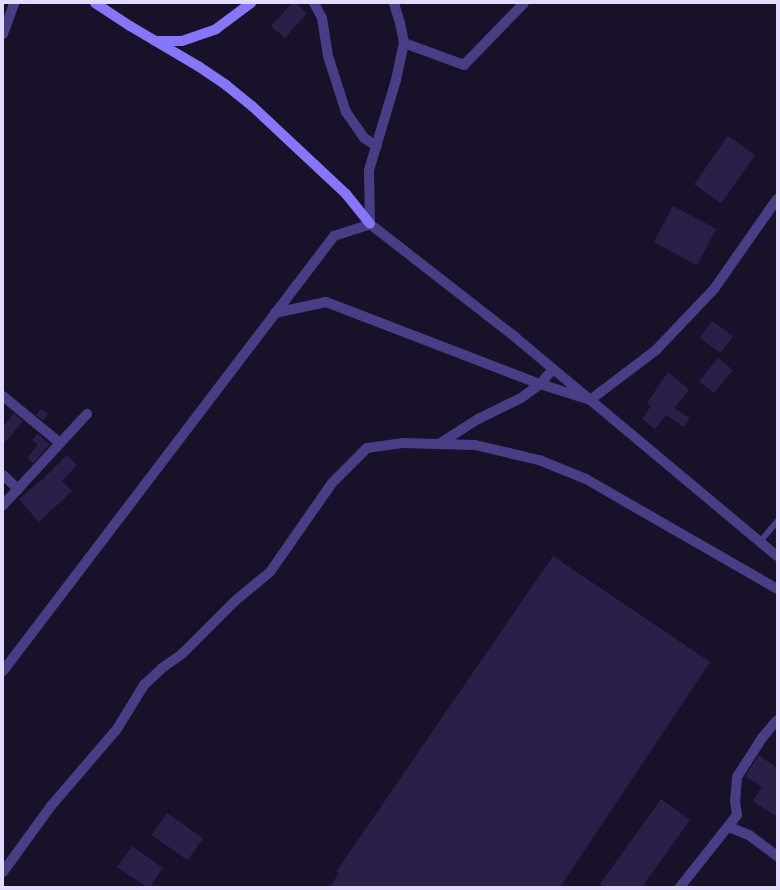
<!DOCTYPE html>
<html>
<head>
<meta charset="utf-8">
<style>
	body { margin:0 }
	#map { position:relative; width:780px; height:890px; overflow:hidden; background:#181129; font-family:"Work Sans",sans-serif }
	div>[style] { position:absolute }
	.building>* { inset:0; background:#2b1e49; transform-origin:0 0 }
	.lane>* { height:5.5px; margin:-2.75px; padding:0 2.75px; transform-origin:2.75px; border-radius:2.75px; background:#483e86 }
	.street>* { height:10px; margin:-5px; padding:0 5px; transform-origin:5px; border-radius:5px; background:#483e86 }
	.secondary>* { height:10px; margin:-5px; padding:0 5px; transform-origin:5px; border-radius:5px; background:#8576fa }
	span { translate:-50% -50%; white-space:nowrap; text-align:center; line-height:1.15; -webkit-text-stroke:4px #181129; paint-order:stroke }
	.frame { position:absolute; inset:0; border:4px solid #e2dbfe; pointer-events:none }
</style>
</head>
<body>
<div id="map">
	<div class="building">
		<div style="clip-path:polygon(292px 3px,296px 3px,307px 13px,285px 38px,271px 26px)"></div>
		<div style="left:728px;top:136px;width:33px;height:59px;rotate:35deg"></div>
		<div style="left:673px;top:206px;width:49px;height:41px;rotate:28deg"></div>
		<div style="left:712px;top:321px;width:26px;height:21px;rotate:36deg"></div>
		<div style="left:718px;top:358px;width:19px;height:30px;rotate:39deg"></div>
		<div style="clip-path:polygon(668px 372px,689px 390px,674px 408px,690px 418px,684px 427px,666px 415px,655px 429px,642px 419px,651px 406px,647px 403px)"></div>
		<div style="clip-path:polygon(41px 409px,48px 414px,43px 421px,36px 415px)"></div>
		<div style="clip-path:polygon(14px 413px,23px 421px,3px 445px,3px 427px)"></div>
		<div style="clip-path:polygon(37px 434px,50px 444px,33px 463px,27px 458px,38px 445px,32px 440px)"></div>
		<div style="clip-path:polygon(67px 455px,77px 465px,62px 481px,72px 491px,39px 522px,19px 499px,44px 478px)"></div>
		<div style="clip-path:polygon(553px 556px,710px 662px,560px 887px,330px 887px,339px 873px,336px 872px)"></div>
		<div style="clip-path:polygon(759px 755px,777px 768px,777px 817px,753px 801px,762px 787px,745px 776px)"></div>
		<div style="clip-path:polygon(661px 799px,690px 820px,642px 887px,605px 887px,600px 884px)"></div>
		<div style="left:167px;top:813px;width:44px;height:27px;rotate:35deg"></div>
		<div style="clip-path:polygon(132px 846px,163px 868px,150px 887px,147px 887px,117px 867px)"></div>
	</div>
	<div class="lane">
		<div style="left:760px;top:542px;width:26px;rotate:-50deg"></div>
	</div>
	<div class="street">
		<div style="left:314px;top:3px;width:17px;rotate:62deg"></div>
		<div style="left:322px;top:18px;width:38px;rotate:81deg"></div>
		<div style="left:328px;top:56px;width:59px;rotate:72.2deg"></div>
		<div style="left:346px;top:112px;width:32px;rotate:55deg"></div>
		<div style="left:364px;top:138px;width:15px;rotate:32deg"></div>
		<div style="left:3px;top:34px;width:33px;rotate:-70deg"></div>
		<div style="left:404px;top:43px;width:64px;rotate:20.1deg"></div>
		<div style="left:464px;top:65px;width:86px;rotate:-45.9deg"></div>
		<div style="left:370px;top:224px;width:54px;rotate:-91.1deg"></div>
		<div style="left:369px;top:170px;width:94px;rotate:-73.3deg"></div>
		<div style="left:396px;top:80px;width:38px;rotate:-78deg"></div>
		<div style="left:404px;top:43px;width:20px;rotate:-101deg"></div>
		<div style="left:400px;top:23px;width:21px;rotate:-107deg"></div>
		<div style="left:275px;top:313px;width:52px;rotate:-12.2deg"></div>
		<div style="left:326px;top:302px;width:229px;rotate:21deg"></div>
		<div style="left:540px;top:384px;width:52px;rotate:17.7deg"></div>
		<div style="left:590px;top:400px;width:83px;rotate:-37.1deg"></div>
		<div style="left:656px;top:350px;width:84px;rotate:-46.4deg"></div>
		<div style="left:714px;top:289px;width:110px;rotate:-55deg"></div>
		<div style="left:3px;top:396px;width:74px;rotate:39.5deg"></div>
		<div style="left:439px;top:444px;width:46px;rotate:-32.7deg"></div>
		<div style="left:478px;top:419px;width:48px;rotate:-26deg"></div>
		<div style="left:521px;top:398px;width:24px;rotate:-36deg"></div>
		<div style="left:540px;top:384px;width:20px;rotate:-49deg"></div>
		<div style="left:3px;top:475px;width:21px;rotate:43deg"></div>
		<div style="left:3px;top:505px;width:124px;rotate:-47.3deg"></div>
		<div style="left:3px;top:671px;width:547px;rotate:-52.73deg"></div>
		<div style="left:334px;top:236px;width:38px;rotate:-18deg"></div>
		<div style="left:370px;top:224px;width:184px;rotate:37.9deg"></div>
		<div style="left:515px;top:337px;width:341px;rotate:39.9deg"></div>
		<div style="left:729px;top:827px;width:22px;rotate:22deg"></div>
		<div style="left:749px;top:835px;width:35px;rotate:37deg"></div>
		<div style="left:3px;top:872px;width:82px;rotate:-54deg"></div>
		<div style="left:51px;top:806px;width:101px;rotate:-49.4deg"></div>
		<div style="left:117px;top:729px;width:52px;rotate:-58.5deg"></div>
		<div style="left:144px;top:685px;width:25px;rotate:-43deg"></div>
		<div style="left:162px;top:668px;width:24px;rotate:-35deg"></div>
		<div style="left:182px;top:654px;width:76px;rotate:-45deg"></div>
		<div style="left:236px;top:600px;width:44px;rotate:-39.5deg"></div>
		<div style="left:270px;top:572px;width:108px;rotate:-55.1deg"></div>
		<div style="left:332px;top:483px;width:49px;rotate:-45deg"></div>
		<div style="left:367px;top:448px;width:35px;rotate:-8deg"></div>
		<div style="left:402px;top:443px;width:73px;rotate:1.6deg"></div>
		<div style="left:475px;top:445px;width:66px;rotate:13.2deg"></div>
		<div style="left:539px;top:460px;width:51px;rotate:22deg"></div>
		<div style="left:586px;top:479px;width:220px;rotate:29.9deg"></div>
		<div style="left:680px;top:887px;width:92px;rotate:-51.6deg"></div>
		<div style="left:737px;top:815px;width:14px;rotate:-98deg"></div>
		<div style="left:735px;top:801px;width:24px;rotate:-85deg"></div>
		<div style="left:737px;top:777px;width:46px;rotate:-57.3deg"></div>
		<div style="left:762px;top:738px;width:23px;rotate:-50deg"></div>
	</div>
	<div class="secondary">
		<div style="left:95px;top:3px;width:42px;rotate:33.3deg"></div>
		<div style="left:130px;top:26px;width:79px;rotate:30.5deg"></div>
		<div style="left:198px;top:66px;width:34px;rotate:34deg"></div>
		<div style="left:226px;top:85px;width:33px;rotate:39deg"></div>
		<div style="left:252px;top:106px;width:129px;rotate:43.1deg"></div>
		<div style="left:346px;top:194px;width:38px;rotate:51deg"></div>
		<div style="left:155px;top:41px;width:27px"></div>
		<div style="left:182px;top:41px;width:36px;rotate:-19deg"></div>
		<div style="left:216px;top:29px;width:44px;rotate:-36.6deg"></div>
	</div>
	<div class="frame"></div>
</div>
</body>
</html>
